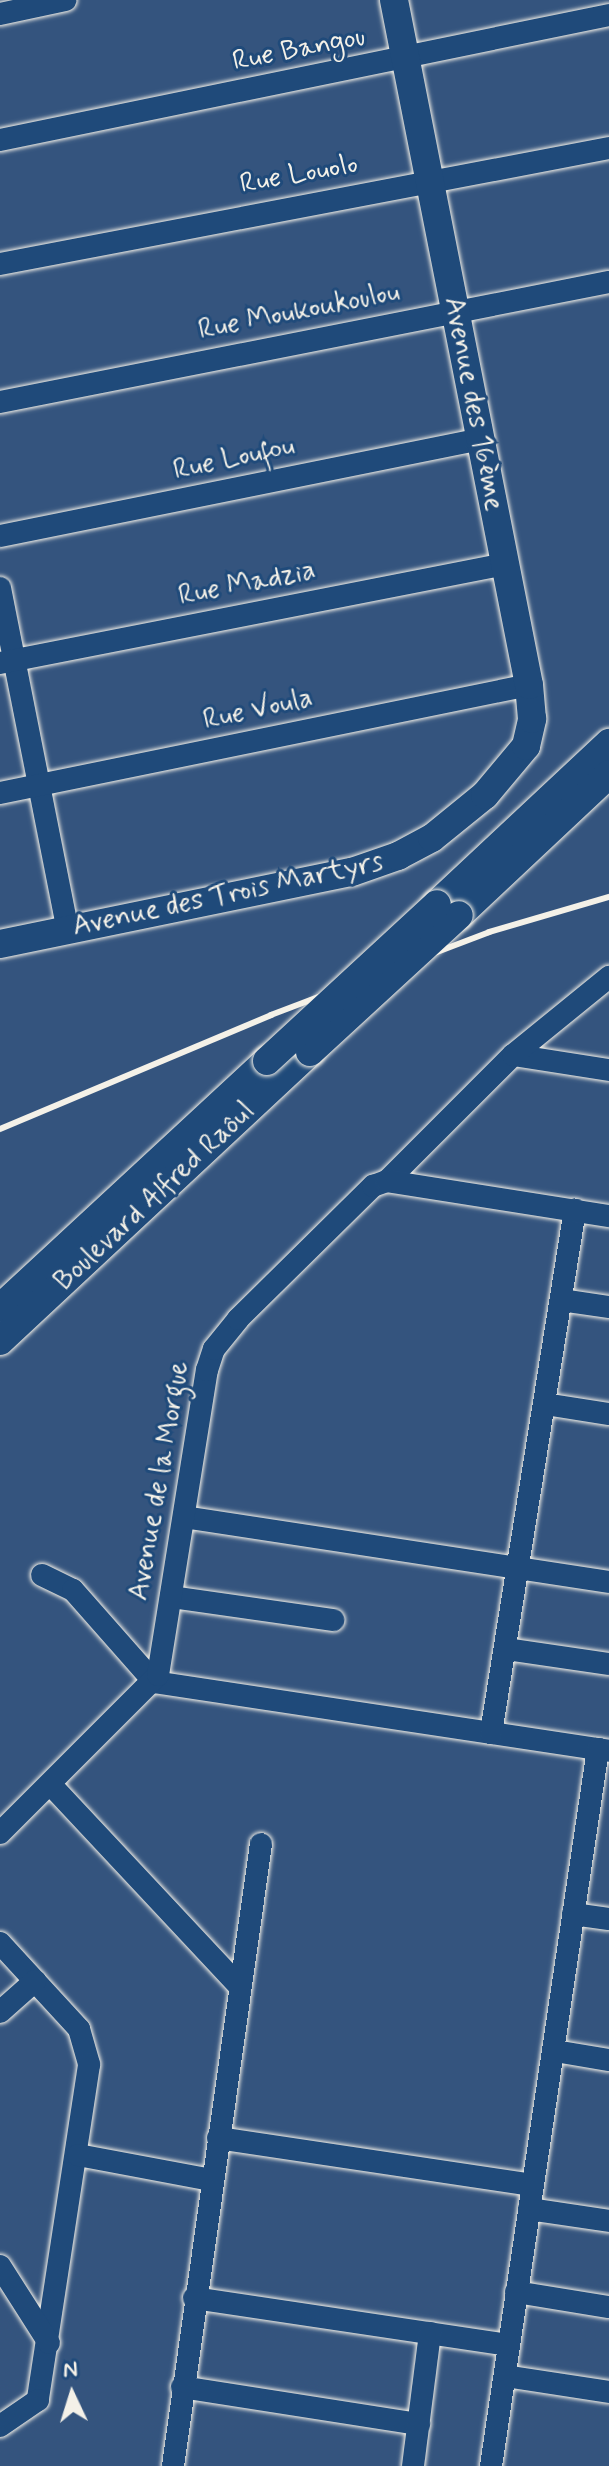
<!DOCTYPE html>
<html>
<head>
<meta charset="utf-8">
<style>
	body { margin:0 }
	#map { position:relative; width:609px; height:2466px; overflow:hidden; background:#34547e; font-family:Mynerve,sans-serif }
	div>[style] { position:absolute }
	.roads { filter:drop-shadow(0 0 2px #f4f1e8) drop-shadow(0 0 2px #f4f1e8) }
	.minor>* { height:22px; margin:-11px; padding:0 11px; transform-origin:11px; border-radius:11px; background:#1f4a7a }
	.major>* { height:28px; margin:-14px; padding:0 14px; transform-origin:14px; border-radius:14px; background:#1f4a7a }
	.rail>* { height:6px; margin:-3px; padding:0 3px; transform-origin:3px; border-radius:3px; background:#f4f1e8 }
	.bridges { filter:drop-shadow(0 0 2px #f4f1e8) drop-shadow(0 0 2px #f4f1e8) }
	.major-bridge>* { height:28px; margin:-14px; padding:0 14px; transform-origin:14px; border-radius:14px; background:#1f4a7a }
	span { translate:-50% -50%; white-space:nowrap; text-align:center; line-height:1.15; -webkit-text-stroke:6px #1f4a7a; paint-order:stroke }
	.street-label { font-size:28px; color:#f4f1e8 }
	.north { position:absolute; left:32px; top:2354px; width:80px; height:80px; -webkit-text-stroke:6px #1f4a7a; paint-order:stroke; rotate:356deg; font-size:22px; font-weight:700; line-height:32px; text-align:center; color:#f4f1e8 }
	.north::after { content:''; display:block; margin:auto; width:28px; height:36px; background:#f4f1e8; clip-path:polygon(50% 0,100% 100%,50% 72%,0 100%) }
</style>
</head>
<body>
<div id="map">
	<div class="roads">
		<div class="minor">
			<div style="left:0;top:14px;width:67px;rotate:-12deg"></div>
			<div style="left:0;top:140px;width:622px;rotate:-11.6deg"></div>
			<div style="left:0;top:264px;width:620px;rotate:-10.78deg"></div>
			<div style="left:0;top:402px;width:621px;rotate:-11.15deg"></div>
			<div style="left:0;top:536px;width:490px;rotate:-11.4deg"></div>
			<div style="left:0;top:588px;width:349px;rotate:78.8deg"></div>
			<div style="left:0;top:663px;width:515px;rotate:-11.09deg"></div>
			<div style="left:0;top:793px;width:540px;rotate:-11.54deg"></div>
			<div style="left:513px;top:1055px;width:97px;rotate:8.9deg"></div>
			<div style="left:387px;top:1181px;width:178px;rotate:-45deg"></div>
			<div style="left:513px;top:1055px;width:124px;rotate:-39.1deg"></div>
			<div style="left:561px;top:1300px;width:49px;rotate:8.3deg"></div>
			<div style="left:545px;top:1404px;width:65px;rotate:8.9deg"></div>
			<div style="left:184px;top:1517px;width:430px;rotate:8.7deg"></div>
			<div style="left:42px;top:1575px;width:34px;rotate:26deg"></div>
			<div style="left:73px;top:1590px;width:123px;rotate:48.6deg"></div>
			<div style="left:154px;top:1682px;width:460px;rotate:8.6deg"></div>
			<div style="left:171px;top:1597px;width:164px;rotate:8.1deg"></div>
			<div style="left:506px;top:1649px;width:104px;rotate:8.3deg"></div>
			<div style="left:491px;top:1733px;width:530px;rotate:-80.88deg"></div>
			<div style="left:51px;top:1785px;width:277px;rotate:46.9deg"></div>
			<div style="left:0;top:1833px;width:223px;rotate:-45deg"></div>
			<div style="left:158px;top:1675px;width:309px;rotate:-80.9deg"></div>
			<div style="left:207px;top:1370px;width:22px;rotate:-72deg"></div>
			<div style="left:214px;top:1349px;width:38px;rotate:-51deg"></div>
			<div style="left:238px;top:1319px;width:190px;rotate:-44.6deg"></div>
			<div style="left:373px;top:1186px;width:15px;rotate:-20deg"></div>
			<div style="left:387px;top:1181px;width:225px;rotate:9deg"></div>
			<div style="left:573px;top:1914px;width:36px;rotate:8deg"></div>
			<div style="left:0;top:1943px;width:117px;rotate:47.4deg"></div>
			<div style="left:79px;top:2029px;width:37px;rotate:74deg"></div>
			<div style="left:89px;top:2065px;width:339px;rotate:98.7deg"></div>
			<div style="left:38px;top:2400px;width:46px;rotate:145.6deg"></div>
			<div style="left:0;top:2012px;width:47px;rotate:-41.5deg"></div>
			<div style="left:555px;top:2051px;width:55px;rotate:9.5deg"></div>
			<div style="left:218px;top:2138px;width:318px;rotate:8.5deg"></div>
			<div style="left:78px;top:2155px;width:135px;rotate:10.6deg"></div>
			<div style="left:529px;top:2209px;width:81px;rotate:8.5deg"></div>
			<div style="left:0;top:2266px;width:91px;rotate:57.5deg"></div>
			<div style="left:516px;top:2292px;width:94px;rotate:9.2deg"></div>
			<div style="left:194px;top:2298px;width:318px;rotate:8.5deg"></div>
			<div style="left:505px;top:2376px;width:105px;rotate:8.7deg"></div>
			<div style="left:182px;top:2387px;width:240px;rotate:8.9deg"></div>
			<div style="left:173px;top:2466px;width:628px;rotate:-81.95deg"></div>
			<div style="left:413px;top:2466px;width:134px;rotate:-82.7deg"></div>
			<div style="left:491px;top:2466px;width:725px;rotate:-81.51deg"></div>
		</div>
		<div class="major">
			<div style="left:437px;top:904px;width:236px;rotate:-43.1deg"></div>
			<div style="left:459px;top:915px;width:206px;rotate:-43.2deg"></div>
			<div style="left:0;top:944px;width:359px;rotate:-11.6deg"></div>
			<div style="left:352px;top:872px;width:49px;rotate:-19.2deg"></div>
			<div style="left:398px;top:856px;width:38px;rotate:-28deg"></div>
			<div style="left:432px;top:838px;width:68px;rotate:-39.1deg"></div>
			<div style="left:485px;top:795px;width:64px;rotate:-50.1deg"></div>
			<div style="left:526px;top:746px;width:28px;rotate:-77deg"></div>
			<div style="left:532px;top:719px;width:34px;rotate:-95deg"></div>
			<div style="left:529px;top:685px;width:698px;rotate:-101.15deg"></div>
			<div style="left:0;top:1308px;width:364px;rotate:-42.8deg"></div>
			<div style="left:0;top:1341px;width:424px;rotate:-43deg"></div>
		</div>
	</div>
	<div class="rail">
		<div style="left:0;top:1129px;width:294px;rotate:-22.8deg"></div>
		<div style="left:271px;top:1015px;width:233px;rotate:-20.8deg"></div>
		<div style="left:489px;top:932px;width:125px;rotate:-16.3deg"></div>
	</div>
	<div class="bridges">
		<div class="major-bridge">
			<div style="left:310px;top:1052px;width:202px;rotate:-42.6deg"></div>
			<div style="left:267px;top:1061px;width:231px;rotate:-42.7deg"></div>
		</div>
	</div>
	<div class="street-label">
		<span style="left:299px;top:50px;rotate:-11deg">Rue Bangou</span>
		<span style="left:299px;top:175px;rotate:-10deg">Rue Louolo</span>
		<span style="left:299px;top:312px;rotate:-11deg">Rue Moukoukoulou</span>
		<span style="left:473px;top:404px;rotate:79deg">Avenue des 16ème</span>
		<span style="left:234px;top:459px;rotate:-12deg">Rue Loufou</span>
		<span style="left:247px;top:584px;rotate:-11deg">Rue Madzia</span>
		<span style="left:258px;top:710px;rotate:-12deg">Rue Voula</span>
		<span style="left:228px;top:895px;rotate:-12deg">Avenue des Trois Martyrs</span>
		<span style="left:155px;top:1197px;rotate:-43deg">Boulevard Alfred Raôul</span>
		<span style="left:160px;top:1481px;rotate:-80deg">Avenue de la Morgue</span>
	</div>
	<div class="north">N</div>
</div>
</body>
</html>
